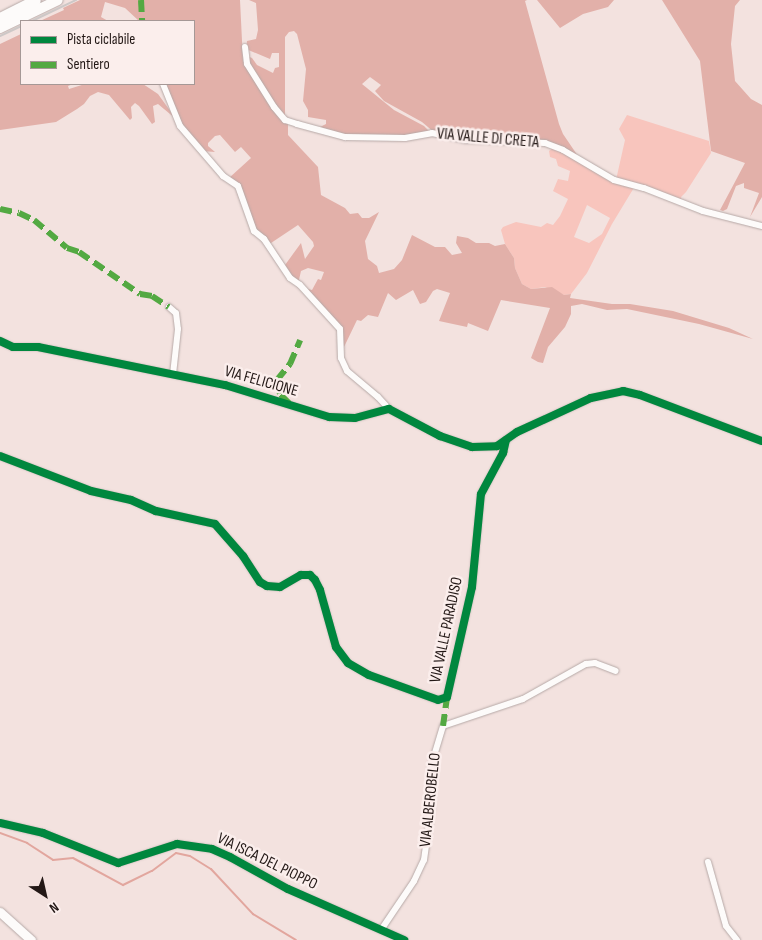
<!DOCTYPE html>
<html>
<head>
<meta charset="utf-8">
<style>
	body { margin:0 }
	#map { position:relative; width:762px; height:940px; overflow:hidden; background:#f3e2df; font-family:"Sofia Sans Condensed",sans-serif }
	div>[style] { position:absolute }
	.green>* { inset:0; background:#f8c5bd }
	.forest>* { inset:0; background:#e2b0a9 }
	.stream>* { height:2px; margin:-1px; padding:0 1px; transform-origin:1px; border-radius:1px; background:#e2a69e }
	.roads { filter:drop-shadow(0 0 1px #b6a9a7) drop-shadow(0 0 1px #b6a9a7) }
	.street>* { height:6px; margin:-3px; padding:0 3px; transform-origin:3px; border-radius:3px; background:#fdfbfa }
	.secondary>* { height:9px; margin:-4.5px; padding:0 4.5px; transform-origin:4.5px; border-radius:4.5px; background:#fdfbfa }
	.primary>* { height:10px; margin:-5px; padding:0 5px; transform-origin:5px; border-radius:5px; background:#fdfbfa }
	.highway>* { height:11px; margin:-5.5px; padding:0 5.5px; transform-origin:5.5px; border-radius:5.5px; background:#fdfbfa }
	.rail>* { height:2px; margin:-1px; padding:0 1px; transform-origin:1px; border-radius:1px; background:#cdc8c7 }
	.quiet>* { height:6px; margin-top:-3px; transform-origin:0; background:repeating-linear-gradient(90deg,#53a942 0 12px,transparent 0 18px) }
	.cycleway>* { height:8px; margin:-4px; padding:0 4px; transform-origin:4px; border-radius:4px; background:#00873e }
	span { translate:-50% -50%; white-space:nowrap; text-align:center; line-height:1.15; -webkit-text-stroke:5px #fbeeec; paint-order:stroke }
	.street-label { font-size:16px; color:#231816 }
	.legend { position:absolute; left:20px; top:20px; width:175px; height:65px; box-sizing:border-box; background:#fbeeec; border:1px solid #a59896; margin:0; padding:6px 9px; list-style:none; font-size:15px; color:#231816 }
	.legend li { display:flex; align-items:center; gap:10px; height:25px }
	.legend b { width:25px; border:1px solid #a59896 }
	.north { position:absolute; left:20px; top:870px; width:50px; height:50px; -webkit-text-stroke:4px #fbeeec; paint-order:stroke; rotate:145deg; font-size:14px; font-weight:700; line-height:20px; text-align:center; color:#231816 }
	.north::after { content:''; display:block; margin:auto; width:18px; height:22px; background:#231816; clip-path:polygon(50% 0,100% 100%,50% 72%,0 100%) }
</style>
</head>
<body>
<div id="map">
	<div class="green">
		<div style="clip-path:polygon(627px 115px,709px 141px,711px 153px,686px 192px,681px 197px,682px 202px,616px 180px,625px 140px,619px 129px)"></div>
		<div style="clip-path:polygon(evenodd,553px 148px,573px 158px,613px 182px,635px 186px,612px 224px,587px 273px,571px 294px,564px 295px,545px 287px,531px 289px,522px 284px,515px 268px,514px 258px,505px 244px,501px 230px,503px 227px,516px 222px,541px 227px,547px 223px,553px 225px,560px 216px,568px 199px,553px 191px,558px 179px,568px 181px,570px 171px,558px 166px,556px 159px,550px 157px,549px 151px,553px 148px,587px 205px,610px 218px,602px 234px,589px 243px,574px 237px,587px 205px)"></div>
	</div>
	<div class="forest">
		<div style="clip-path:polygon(80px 0,240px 0,243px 61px,250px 74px,288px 123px,288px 135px,318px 167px,321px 195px,345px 208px,350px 214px,358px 213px,362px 218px,369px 218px,379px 212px,365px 241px,368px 259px,377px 266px,379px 273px,394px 269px,402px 260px,412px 235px,435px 247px,445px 247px,452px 255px,462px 253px,456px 243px,457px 236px,468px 238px,476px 243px,489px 243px,495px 246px,505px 244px,514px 258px,515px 268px,522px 284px,531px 289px,552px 287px,564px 295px,571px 294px,570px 298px,612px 304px,630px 304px,673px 311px,729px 328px,753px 339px,699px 324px,627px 309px,607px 310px,582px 304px,571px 306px,571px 314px,565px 327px,548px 347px,543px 363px,538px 362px,531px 358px,550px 308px,501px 300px,488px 331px,468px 323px,467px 327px,439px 321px,450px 293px,437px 289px,433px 291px,426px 302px,420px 304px,413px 290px,396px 300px,388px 293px,378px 317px,368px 315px,361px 321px,357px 320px,344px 347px,340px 332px,301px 287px,312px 290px,318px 279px,321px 280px,324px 272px,308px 268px,301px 271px,298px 284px,285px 265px,301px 243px,305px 259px,314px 246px,313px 242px,298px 225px,268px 245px,257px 232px,244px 197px,229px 178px,251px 158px,241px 147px,235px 152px,220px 135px,215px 136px,208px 143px,208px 146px,215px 152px,202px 151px,185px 130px,179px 117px,164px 84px,194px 84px,194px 21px,139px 21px,125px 8px,105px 2px,101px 17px,108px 21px,40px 21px,64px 10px,63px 8px)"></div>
		<div style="clip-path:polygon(249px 0,527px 0,525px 1px,559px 124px,563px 134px,580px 159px,554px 146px,435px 133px,422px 122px,384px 101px,375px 91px,381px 85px,370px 77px,362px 84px,394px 110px,424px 126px,429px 131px,428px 135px,347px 136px,320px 127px,326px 124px,326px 120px,308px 117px,308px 110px,303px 101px,306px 69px,297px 34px,294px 31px,289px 32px,285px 37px,285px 115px,283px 117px,245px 55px,252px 58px,257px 65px,273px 73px,275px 68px,279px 67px,279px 53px,272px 53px,270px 59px,246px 49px,247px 41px,256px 39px,258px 30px,256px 3px)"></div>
		<div style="clip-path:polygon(537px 0,614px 0,608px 7px,583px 14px,560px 28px)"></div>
		<div style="clip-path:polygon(662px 0,740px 0,735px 6px,731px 44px,735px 81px,751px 99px,762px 105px,762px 197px,750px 217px,759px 193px,744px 188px,744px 183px,736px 186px,727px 209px,723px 211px,720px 210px,745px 163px,711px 151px,700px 61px)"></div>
		<div style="clip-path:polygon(21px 34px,21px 84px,73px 84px,68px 86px,69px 89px,85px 84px,143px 84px,158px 94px,176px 119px,158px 104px,153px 106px,155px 122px,152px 124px,139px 106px,135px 103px,131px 107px,132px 118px,130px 120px,109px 95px,98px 92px,90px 96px,84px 104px,77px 109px,56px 122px,0 130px,0 44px)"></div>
	</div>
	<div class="stream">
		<div style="left:0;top:833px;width:29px;rotate:20deg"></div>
		<div style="left:27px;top:843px;width:31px;rotate:33deg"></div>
		<div style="left:53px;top:860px;width:20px;rotate:-6deg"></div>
		<div style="left:73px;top:858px;width:57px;rotate:28.4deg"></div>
		<div style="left:123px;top:885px;width:32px;rotate:-26deg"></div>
		<div style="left:152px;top:871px;width:30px;rotate:-37deg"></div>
		<div style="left:176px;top:853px;width:14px;rotate:12deg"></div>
		<div style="left:190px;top:856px;width:25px;rotate:32deg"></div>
		<div style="left:211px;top:869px;width:62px;rotate:47deg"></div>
		<div style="left:253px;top:914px;width:50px;rotate:31.2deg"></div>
	</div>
	<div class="roads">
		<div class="street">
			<div style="left:245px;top:47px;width:17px;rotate:83deg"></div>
			<div style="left:247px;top:64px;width:51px;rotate:57.9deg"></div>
			<div style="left:274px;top:107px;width:17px;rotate:50deg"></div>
			<div style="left:285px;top:120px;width:13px;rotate:18deg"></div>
			<div style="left:297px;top:124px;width:50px;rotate:15.2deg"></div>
			<div style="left:345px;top:137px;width:60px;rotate:1deg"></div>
			<div style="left:405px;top:138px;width:27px;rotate:-10deg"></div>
			<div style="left:432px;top:133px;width:35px;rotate:12deg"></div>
			<div style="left:466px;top:140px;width:79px;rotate:2.2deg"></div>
			<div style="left:545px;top:143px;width:19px;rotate:21deg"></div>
			<div style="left:563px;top:150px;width:59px;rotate:30.5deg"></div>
			<div style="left:614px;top:180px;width:31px;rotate:15deg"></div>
			<div style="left:644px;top:188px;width:63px;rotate:21.3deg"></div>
			<div style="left:703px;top:211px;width:61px;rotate:14.3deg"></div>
			<div style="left:163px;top:84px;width:45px;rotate:68deg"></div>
			<div style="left:180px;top:126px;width:66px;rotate:49.3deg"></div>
			<div style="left:223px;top:176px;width:18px;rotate:34deg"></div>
			<div style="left:238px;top:186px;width:48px;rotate:70.4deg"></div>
			<div style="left:254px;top:231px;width:13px;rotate:39deg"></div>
			<div style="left:264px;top:239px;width:47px;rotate:56.3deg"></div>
			<div style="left:290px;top:278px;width:12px;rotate:35deg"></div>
			<div style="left:300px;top:285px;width:59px;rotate:47.7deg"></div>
			<div style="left:340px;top:329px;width:29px;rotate:88deg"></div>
			<div style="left:341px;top:358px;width:14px;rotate:65deg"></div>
			<div style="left:347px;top:371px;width:40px;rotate:40deg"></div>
			<div style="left:378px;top:397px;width:16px;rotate:47deg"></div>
			<div style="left:169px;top:307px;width:9px;rotate:41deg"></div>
			<div style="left:176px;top:313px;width:16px;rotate:83deg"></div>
			<div style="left:178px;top:329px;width:45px;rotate:96.3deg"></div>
			<div style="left:0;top:341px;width:14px;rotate:25deg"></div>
			<div style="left:13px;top:347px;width:25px"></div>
			<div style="left:38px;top:347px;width:191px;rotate:11.5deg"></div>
			<div style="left:225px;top:385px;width:109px;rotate:17.1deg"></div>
			<div style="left:329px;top:417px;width:26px;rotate:2deg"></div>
			<div style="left:355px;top:418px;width:35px;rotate:-15deg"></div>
			<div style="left:389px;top:409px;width:58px;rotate:27.9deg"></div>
			<div style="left:440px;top:436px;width:34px;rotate:19deg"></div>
			<div style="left:472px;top:447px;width:25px;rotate:-2deg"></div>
			<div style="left:497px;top:446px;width:24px;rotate:-35deg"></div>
			<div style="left:517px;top:432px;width:81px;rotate:-24.7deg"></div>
			<div style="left:591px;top:398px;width:33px;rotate:-12deg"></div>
			<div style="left:623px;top:391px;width:17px;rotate:13deg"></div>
			<div style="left:640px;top:395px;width:130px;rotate:20.7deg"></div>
			<div style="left:0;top:456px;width:97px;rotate:21deg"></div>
			<div style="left:91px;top:491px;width:41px;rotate:12.7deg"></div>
			<div style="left:131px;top:500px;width:27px;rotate:24deg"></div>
			<div style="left:156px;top:511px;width:60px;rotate:12.4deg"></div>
			<div style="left:215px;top:524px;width:43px;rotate:48.8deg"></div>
			<div style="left:243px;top:556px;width:31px;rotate:57deg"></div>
			<div style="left:260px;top:582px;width:8px;rotate:30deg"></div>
			<div style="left:267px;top:586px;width:13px;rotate:4deg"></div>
			<div style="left:280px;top:587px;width:24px;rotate:-30deg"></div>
			<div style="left:301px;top:575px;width:9px"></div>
			<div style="left:310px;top:575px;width:7px;rotate:45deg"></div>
			<div style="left:315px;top:580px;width:11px;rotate:63deg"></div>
			<div style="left:320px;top:590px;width:59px;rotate:74.3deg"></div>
			<div style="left:336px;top:647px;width:20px;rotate:53deg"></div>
			<div style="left:348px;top:663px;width:24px;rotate:30deg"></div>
			<div style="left:369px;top:675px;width:73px;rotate:19.9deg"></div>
			<div style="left:438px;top:700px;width:9px;rotate:-18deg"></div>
			<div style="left:447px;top:697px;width:113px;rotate:-77.2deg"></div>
			<div style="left:472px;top:587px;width:93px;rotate:-84.5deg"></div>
			<div style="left:481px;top:494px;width:47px;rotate:-61.8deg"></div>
			<div style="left:503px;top:453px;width:13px;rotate:-77deg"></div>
			<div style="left:0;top:823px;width:44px;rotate:13.1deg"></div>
			<div style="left:43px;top:833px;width:81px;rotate:21.8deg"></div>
			<div style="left:118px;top:863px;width:62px;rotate:-17.9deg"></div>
			<div style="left:177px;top:844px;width:35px;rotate:8deg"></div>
			<div style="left:212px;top:849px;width:20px;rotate:24deg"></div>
			<div style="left:230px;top:857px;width:66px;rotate:28.9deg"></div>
			<div style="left:288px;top:889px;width:127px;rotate:23.7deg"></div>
			<div style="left:708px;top:862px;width:66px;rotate:74.3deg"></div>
			<div style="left:726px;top:926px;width:18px;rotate:52deg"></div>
			<div style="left:381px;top:930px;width:59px;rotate:-56deg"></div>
			<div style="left:414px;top:881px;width:23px;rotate:-65deg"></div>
			<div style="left:424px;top:860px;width:50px;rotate:-82deg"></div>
			<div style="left:431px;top:810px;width:44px;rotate:-90deg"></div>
			<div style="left:431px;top:766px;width:42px;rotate:-73.3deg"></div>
			<div style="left:443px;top:726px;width:84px;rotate:-18.6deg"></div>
			<div style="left:523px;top:699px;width:72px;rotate:-29.1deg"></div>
			<div style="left:586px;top:664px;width:9px;rotate:-6deg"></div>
			<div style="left:595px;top:663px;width:22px;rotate:21deg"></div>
		</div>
		<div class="secondary">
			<div style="left:0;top:912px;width:42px;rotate:42.1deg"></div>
		</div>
		<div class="primary">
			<div style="left:0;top:28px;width:64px;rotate:-25.8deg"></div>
		</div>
		<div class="highway">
			<div style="left:0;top:18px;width:39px;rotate:-27deg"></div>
		</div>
	</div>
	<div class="rail">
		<div style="left:32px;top:21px;width:49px;rotate:-25.5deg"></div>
		<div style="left:0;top:36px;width:23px;rotate:-25deg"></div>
	</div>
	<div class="quiet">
		<div style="left:141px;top:0;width:21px;rotate:87deg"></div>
		<div style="left:0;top:209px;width:19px;rotate:12deg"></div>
		<div style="left:19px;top:213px;width:17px;rotate:25deg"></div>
		<div style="left:34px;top:220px;width:43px;rotate:40.3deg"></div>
		<div style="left:67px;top:248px;width:13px;rotate:18deg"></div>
		<div style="left:79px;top:252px;width:74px;rotate:34.5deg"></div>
		<div style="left:140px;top:294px;width:12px;rotate:9deg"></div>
		<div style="left:152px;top:296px;width:20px;rotate:33deg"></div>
		<div style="left:289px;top:403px;width:13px;rotate:-135deg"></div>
		<div style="left:280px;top:394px;width:14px;rotate:-102deg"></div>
		<div style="left:277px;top:380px;width:21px;rotate:-51deg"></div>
		<div style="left:290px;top:364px;width:26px;rotate:-67deg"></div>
		<div style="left:443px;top:726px;width:29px;rotate:-82deg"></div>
	</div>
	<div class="cycleway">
		<div style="left:0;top:341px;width:14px;rotate:25deg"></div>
		<div style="left:13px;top:347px;width:25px"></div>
		<div style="left:38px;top:347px;width:191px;rotate:11.5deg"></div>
		<div style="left:225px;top:385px;width:109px;rotate:17.1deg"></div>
		<div style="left:329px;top:417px;width:26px;rotate:2deg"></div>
		<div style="left:355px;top:418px;width:35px;rotate:-15deg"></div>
		<div style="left:389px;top:409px;width:58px;rotate:27.9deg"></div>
		<div style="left:440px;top:436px;width:34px;rotate:19deg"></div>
		<div style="left:472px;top:447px;width:25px;rotate:-2deg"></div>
		<div style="left:497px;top:446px;width:24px;rotate:-35deg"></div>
		<div style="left:517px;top:432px;width:81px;rotate:-24.7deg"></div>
		<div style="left:591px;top:398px;width:33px;rotate:-12deg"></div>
		<div style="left:623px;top:391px;width:17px;rotate:13deg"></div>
		<div style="left:640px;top:395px;width:130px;rotate:20.7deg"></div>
		<div style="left:0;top:456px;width:97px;rotate:21deg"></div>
		<div style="left:91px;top:491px;width:41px;rotate:12.7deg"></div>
		<div style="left:131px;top:500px;width:27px;rotate:24deg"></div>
		<div style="left:156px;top:511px;width:60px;rotate:12.4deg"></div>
		<div style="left:215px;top:524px;width:43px;rotate:48.8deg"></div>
		<div style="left:243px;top:556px;width:31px;rotate:57deg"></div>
		<div style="left:260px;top:582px;width:8px;rotate:30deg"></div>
		<div style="left:267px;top:586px;width:13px;rotate:4deg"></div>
		<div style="left:280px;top:587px;width:24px;rotate:-30deg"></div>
		<div style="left:301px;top:575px;width:9px"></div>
		<div style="left:310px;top:575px;width:7px;rotate:45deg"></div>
		<div style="left:315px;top:580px;width:11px;rotate:63deg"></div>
		<div style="left:320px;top:590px;width:59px;rotate:74.3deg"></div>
		<div style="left:336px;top:647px;width:20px;rotate:53deg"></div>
		<div style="left:348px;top:663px;width:24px;rotate:30deg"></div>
		<div style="left:369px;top:675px;width:73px;rotate:19.9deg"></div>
		<div style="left:438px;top:700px;width:9px;rotate:-18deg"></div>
		<div style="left:447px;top:697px;width:113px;rotate:-77.2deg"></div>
		<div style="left:472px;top:587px;width:93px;rotate:-84.5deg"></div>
		<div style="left:481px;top:494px;width:47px;rotate:-61.8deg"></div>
		<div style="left:503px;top:453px;width:13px;rotate:-77deg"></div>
		<div style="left:0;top:823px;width:44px;rotate:13.1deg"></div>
		<div style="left:43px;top:833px;width:81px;rotate:21.8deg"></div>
		<div style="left:118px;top:863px;width:62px;rotate:-17.9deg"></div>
		<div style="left:177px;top:844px;width:35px;rotate:8deg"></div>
		<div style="left:212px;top:849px;width:20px;rotate:24deg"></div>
		<div style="left:230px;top:857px;width:66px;rotate:28.9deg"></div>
		<div style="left:288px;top:889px;width:127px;rotate:23.7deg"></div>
	</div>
	<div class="street-label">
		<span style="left:488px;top:139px;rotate:5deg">VIA VALLE DI CRETA</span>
		<span style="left:261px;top:382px;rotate:16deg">VIA FELICIONE</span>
		<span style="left:447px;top:630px;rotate:-78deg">VIA VALLE PARADISO</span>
		<span style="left:431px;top:800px;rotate:-84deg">VIA ALBEROBELLO</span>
		<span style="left:267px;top:862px;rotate:26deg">VIA ISCA DEL PIOPPO</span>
	</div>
	<ul class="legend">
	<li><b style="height:6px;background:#00873e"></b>Pista ciclabile</li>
	<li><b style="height:6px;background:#53a942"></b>Sentiero</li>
	</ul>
	<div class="north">N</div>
</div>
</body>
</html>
